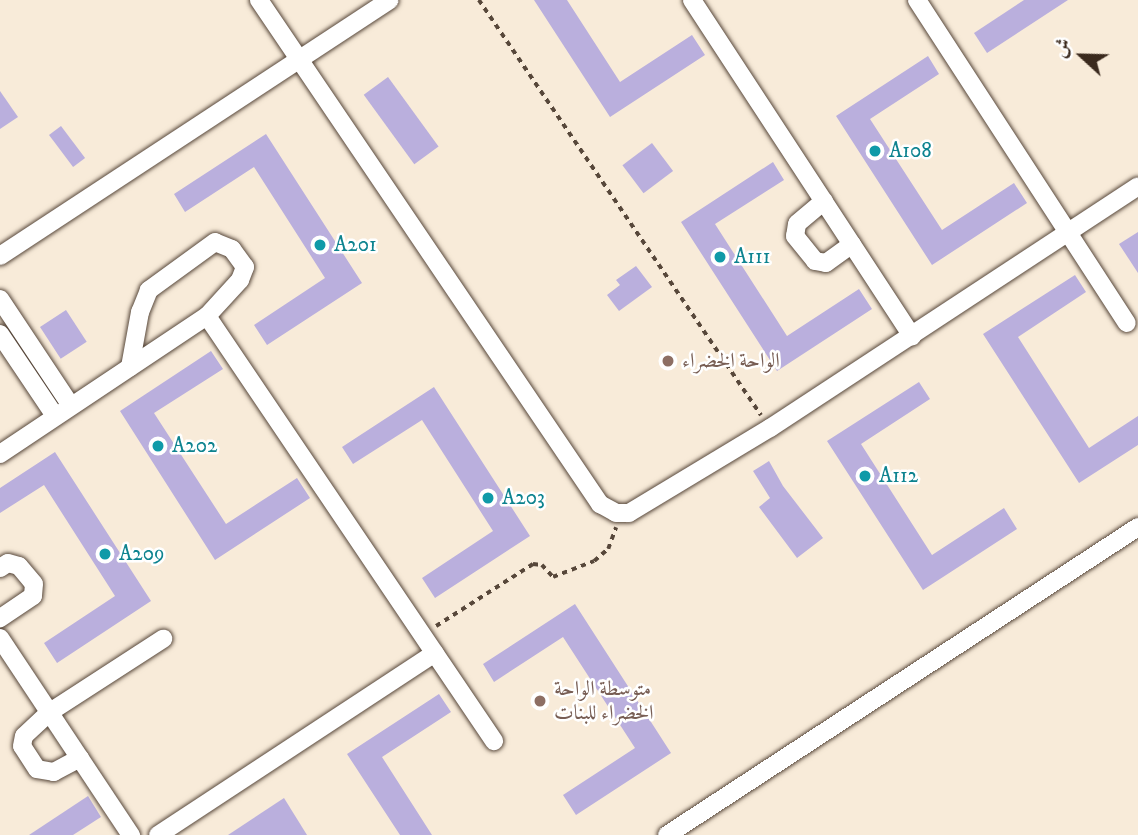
<!DOCTYPE html>
<html>
<head>
<meta charset="utf-8">
<style>
	body { margin:0 }
	#map { position:relative; width:1138px; height:835px; overflow:hidden; background:#f8ebd9; font-family:"IM FELL DW Pica",Amiri,serif }
	div>[style] { position:absolute }
	.building>* { inset:0; background:#baafdd; transform-origin:0 0 }
	.path>* { height:3.5px; margin-top:-1.75px; transform-origin:0; background:repeating-linear-gradient(90deg,#57473a 0 5px,transparent 0 10px) }
	.roads { filter:drop-shadow(0 0 2px #57473a) drop-shadow(0 0 2px #57473a) }
	.minor>* { height:18px; margin:-9px; padding:0 9px; transform-origin:9px; border-radius:9px; background:#fff }
	.dots>* { width:19px; height:19px; translate:-50% -50%; box-sizing:border-box; border:4px solid #fff; border-radius:50% }
	span { translate:-50% -50%; white-space:nowrap; text-align:center; line-height:1.15; -webkit-text-stroke:5px #fff; paint-order:stroke }
	.culture-label { font-size:21px; color:#0d838f }
	.left { translate:0 -50%; text-align:left }
	.education-label { font-size:21px; color:#785e54 }
	.north { position:absolute; left:1047px; top:21px; width:70px; height:70px; -webkit-text-stroke:5px #fff; paint-order:stroke; rotate:292deg; font-size:19px; font-weight:700; line-height:28px; text-align:center; color:#3b2a1e }
	.north::after { content:''; display:block; margin:auto; width:24px; height:32px; background:#3b2a1e; clip-path:polygon(50% 0,100% 100%,50% 72%,0 100%) }
</style>
</head>
<body>
<div id="map">
	<div class="building">
		<div style="clip-path:polygon(534px 0,567px 0,620px 82px,692px 35px,705px 55px,610px 117px)"></div>
		<div style="clip-path:polygon(1024px 0,1068px 0,987px 53px,974px 33px)"></div>
		<div style="clip-path:polygon(928px 56px,939px 74px,870px 119px,942px 230px,1014px 183px,1027px 203px,932px 265px,836px 116px)"></div>
		<div style="left:388px;top:77px;width:86px;height:30px;rotate:54deg"></div>
		<div style="clip-path:polygon(0 91px,18px 117px,0 129px)"></div>
		<div style="left:61px;top:126px;width:40px;height:15px;rotate:53deg"></div>
		<div style="clip-path:polygon(266px 134px,362px 283px,267px 345px,254px 325px,325px 278px,254px 167px,185px 212px,174px 194px)"></div>
		<div style="left:652px;top:143px;width:35px;height:37px;rotate:53deg"></div>
		<div style="clip-path:polygon(773px 162px,784px 180px,715px 224px,787px 336px,859px 289px,872px 309px,777px 371px,681px 222px)"></div>
		<div style="clip-path:polygon(1138px 232px,1138px 273px,1119px 244px)"></div>
		<div style="clip-path:polygon(636px 266px,652px 287px,619px 311px,607px 295px,620px 285px,616px 280px)"></div>
		<div style="clip-path:polygon(1075px 275px,1086px 292px,1018px 337px,1089px 448px,1138px 416px,1138px 445px,1079px 483px,983px 334px)"></div>
		<div style="left:66px;top:310px;width:38px;height:31px;rotate:57deg"></div>
		<div style="clip-path:polygon(211px 351px,223px 369px,154px 413px,226px 524px,297px 478px,310px 498px,215px 560px,120px 411px)"></div>
		<div style="clip-path:polygon(919px 382px,930px 399px,861px 444px,932px 555px,1004px 508px,1017px 529px,923px 590px,827px 441px)"></div>
		<div style="clip-path:polygon(434px 387px,530px 536px,435px 598px,422px 578px,493px 531px,422px 420px,353px 464px,342px 447px)"></div>
		<div style="clip-path:polygon(55px 452px,151px 601px,57px 663px,44px 643px,115px 596px,44px 485px,0 513px,0 488px)"></div>
		<div style="clip-path:polygon(769px 461px,783px 486px,823px 538px,797px 558px,759px 507px,770px 498px,753px 471px)"></div>
		<div style="clip-path:polygon(575px 604px,671px 753px,576px 815px,563px 795px,635px 748px,563px 637px,494px 682px,483px 664px)"></div>
		<div style="clip-path:polygon(439px 694px,451px 712px,382px 757px,432px 835px,400px 835px,347px 754px)"></div>
		<div style="clip-path:polygon(88px 796px,101px 817px,73px 835px,29px 835px)"></div>
		<div style="clip-path:polygon(284px 798px,307px 835px,228px 835px)"></div>
	</div>
	<div class="path">
		<div style="left:479px;top:0;width:502px;rotate:55.8deg"></div>
		<div style="left:436px;top:626px;width:115px;rotate:-32.6deg"></div>
		<div style="left:533px;top:564px;width:9px;rotate:6deg"></div>
		<div style="left:542px;top:565px;width:16px;rotate:47deg"></div>
		<div style="left:553px;top:577px;width:44px;rotate:-21.3deg"></div>
		<div style="left:594px;top:561px;width:18px;rotate:-41deg"></div>
		<div style="left:608px;top:549px;width:23px;rotate:-70deg"></div>
	</div>
	<div class="roads">
		<div class="minor">
			<div style="left:259px;top:0;width:609px;rotate:55.92deg"></div>
			<div style="left:600px;top:504px;width:18px;rotate:29deg"></div>
			<div style="left:616px;top:513px;width:13px"></div>
			<div style="left:629px;top:513px;width:165px;rotate:-31.1deg"></div>
			<div style="left:770px;top:428px;width:440px;rotate:-33.3deg"></div>
			<div style="left:692px;top:0;width:402px;rotate:56.8deg"></div>
			<div style="left:917px;top:0;width:385px;rotate:57deg"></div>
			<div style="left:824px;top:201px;width:35px;rotate:140deg"></div>
			<div style="left:797px;top:224px;width:12px;rotate:99deg"></div>
			<div style="left:795px;top:236px;width:32px;rotate:51deg"></div>
			<div style="left:815px;top:261px;width:11px;rotate:10deg"></div>
			<div style="left:826px;top:263px;width:32px;rotate:-36deg"></div>
			<div style="left:0;top:256px;width:466px;rotate:-33.3deg"></div>
			<div style="left:0;top:299px;width:128px;rotate:56.4deg"></div>
			<div style="left:207px;top:316px;width:513px;rotate:55.97deg"></div>
			<div style="left:0;top:334px;width:99px;rotate:56.1deg"></div>
			<div style="left:0;top:454px;width:249px;rotate:-33.7deg"></div>
			<div style="left:207px;top:316px;width:49px;rotate:-47.5deg"></div>
			<div style="left:240px;top:280px;width:14px;rotate:-69deg"></div>
			<div style="left:245px;top:267px;width:22px;rotate:-126deg"></div>
			<div style="left:232px;top:249px;width:18px;rotate:-158deg"></div>
			<div style="left:215px;top:242px;width:82px;rotate:144deg"></div>
			<div style="left:149px;top:290px;width:24px;rotate:112deg"></div>
			<div style="left:140px;top:312px;width:56px;rotate:100.3deg"></div>
			<div style="left:0;top:568px;width:9px;rotate:-32deg"></div>
			<div style="left:8px;top:563px;width:11px;rotate:15deg"></div>
			<div style="left:19px;top:566px;width:23px;rotate:50deg"></div>
			<div style="left:34px;top:584px;width:12px;rotate:95deg"></div>
			<div style="left:33px;top:596px;width:40px;rotate:146deg"></div>
			<div style="left:0;top:638px;width:237px;rotate:56.4deg"></div>
			<div style="left:80px;top:758px;width:30px;rotate:152deg"></div>
			<div style="left:54px;top:772px;width:17px;rotate:-170deg"></div>
			<div style="left:37px;top:769px;width:27px;rotate:-123deg"></div>
			<div style="left:22px;top:746px;width:10px;rotate:-79deg"></div>
			<div style="left:24px;top:736px;width:35px;rotate:-43deg"></div>
			<div style="left:50px;top:712px;width:135px;rotate:-32.9deg"></div>
			<div style="left:158px;top:835px;width:331px;rotate:-33.3deg"></div>
			<div style="left:667px;top:835px;width:563px;rotate:-33.18deg"></div>
		</div>
	</div>
	<div class="dots">
		<div style="left:875px;top:151px;background:#0f9aa8"></div>
		<div style="left:320px;top:245px;background:#0f9aa8"></div>
		<div style="left:720px;top:257px;background:#0f9aa8"></div>
		<div style="left:668px;top:361px;background:#8d6e63"></div>
		<div style="left:158px;top:446px;background:#0f9aa8"></div>
		<div style="left:865px;top:476px;background:#0f9aa8"></div>
		<div style="left:488px;top:498px;background:#0f9aa8"></div>
		<div style="left:105px;top:554px;background:#0f9aa8"></div>
		<div style="left:540px;top:701px;background:#8d6e63"></div>
	</div>
	<div class="culture-label">
		<span class="left" style="left:889px;top:151px">A108</span>
		<span class="left" style="left:334px;top:245px">A201</span>
		<span class="left" style="left:734px;top:257px">A111</span>
		<span class="left" style="left:172px;top:446px">A202</span>
		<span class="left" style="left:879px;top:476px">A112</span>
		<span class="left" style="left:502px;top:498px">A203</span>
		<span class="left" style="left:119px;top:554px">A209</span>
	</div>
	<div class="education-label">
		<span class="left" style="left:682px;top:361px">الواحة الخضراء</span>
		<span class="left" style="left:554px;top:701px">متوسطة الواحة<br>الخضراء للبنات</span>
	</div>
	<div class="north">ش</div>
</div>
</body>
</html>
